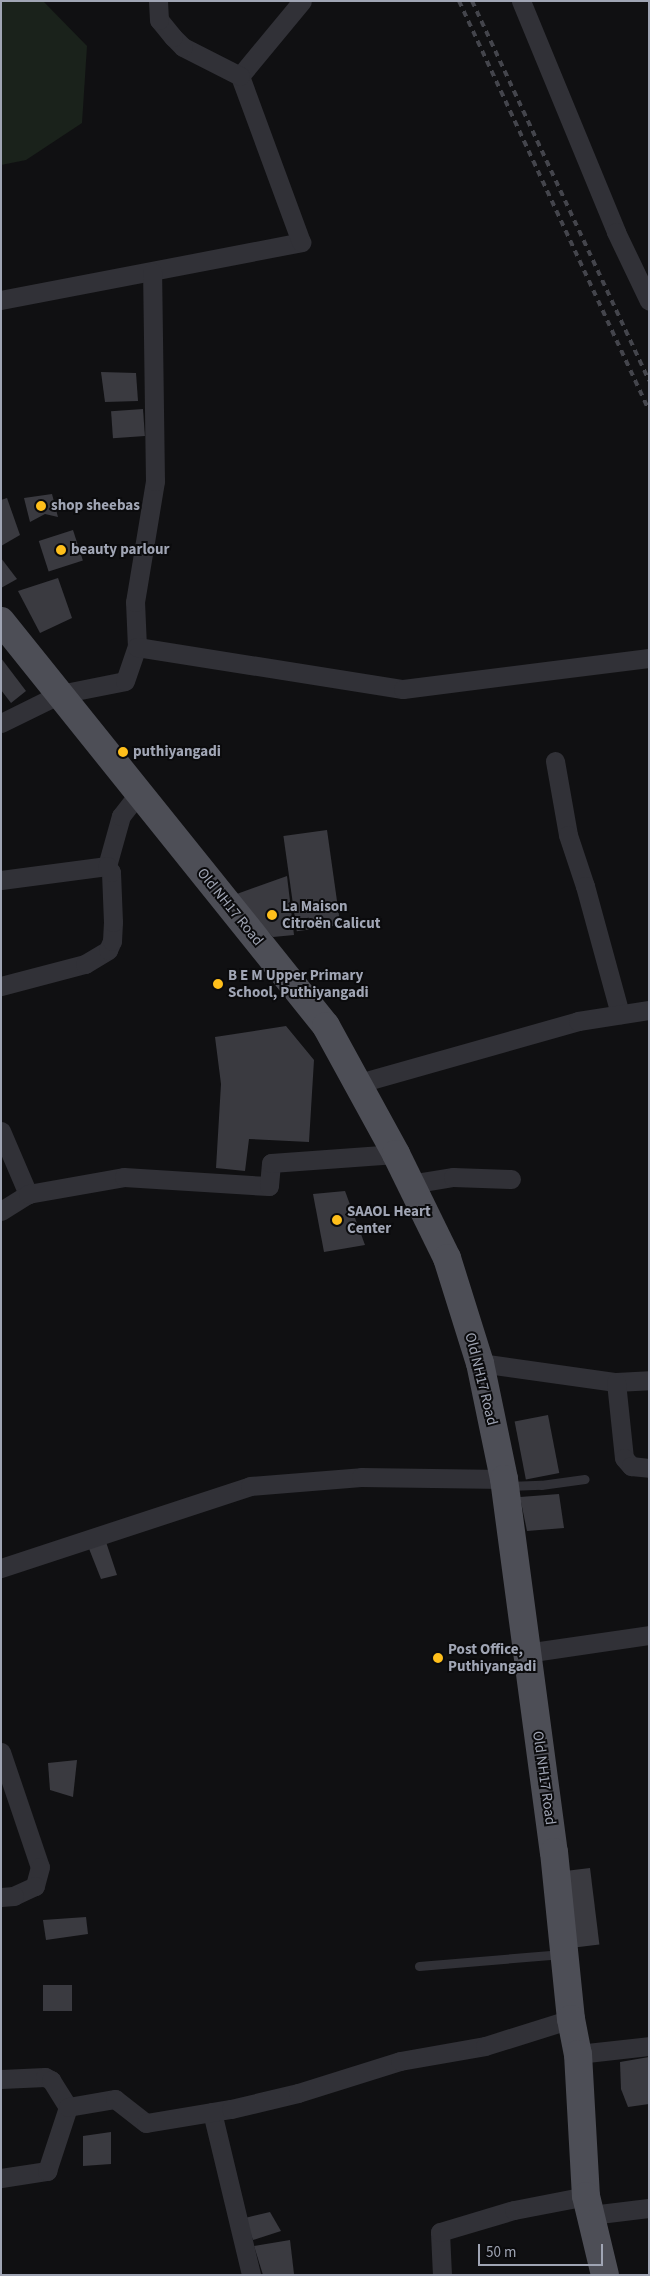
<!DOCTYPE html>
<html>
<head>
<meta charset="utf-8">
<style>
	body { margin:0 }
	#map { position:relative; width:650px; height:2276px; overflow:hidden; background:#101012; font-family:"Source Sans 3",sans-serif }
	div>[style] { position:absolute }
	.green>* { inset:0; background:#1a221b }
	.building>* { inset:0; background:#3a3a40; transform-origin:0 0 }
	.service>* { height:9px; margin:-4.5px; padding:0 4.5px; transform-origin:4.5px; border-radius:4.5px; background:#313137 }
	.minor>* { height:19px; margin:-9.5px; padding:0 9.5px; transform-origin:9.5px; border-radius:9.5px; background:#313137 }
	.primary>* { height:28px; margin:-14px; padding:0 14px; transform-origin:14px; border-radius:14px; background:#4d4e56 }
	.rail>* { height:4px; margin-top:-2px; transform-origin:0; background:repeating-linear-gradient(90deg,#44454c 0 6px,transparent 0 11px) }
	.dots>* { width:14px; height:14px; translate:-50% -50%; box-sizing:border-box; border:2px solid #0b0b0d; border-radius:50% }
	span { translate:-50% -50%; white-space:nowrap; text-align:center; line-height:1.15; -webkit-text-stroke:4px #0b0b0d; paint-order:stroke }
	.poi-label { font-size:15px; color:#a0a5b4; font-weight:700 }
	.left { translate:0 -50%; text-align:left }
	.street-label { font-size:15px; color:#a0a5b4 }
	.frame { position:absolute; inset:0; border:2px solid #a0a5b4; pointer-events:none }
	.scale { position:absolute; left:478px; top:2244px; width:125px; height:22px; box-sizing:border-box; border:2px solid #a0a5b4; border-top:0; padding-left:6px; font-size:15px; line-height:18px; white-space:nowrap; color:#a0a5b4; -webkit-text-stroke:4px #0b0b0d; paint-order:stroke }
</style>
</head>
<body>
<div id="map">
	<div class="green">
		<div style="clip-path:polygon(1px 1px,43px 1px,87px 46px,82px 123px,26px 160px,1px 165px)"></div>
	</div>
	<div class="building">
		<div style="clip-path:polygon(101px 372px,136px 373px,138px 401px,105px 402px)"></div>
		<div style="left:143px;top:409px;width:27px;height:32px;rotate:86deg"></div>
		<div style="clip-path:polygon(52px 494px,58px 517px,45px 514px,30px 522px,24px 498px)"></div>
		<div style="clip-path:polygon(7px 498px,20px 535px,1px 546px,1px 500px)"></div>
		<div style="left:73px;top:530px;width:32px;height:36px;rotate:72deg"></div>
		<div style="clip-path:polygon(1px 558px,17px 579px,1px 588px)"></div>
		<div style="clip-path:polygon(58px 578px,72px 618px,40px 633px,18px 591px)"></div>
		<div style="clip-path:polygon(1px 658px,26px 691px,11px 703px,1px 690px)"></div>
		<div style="left:327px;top:830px;width:96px;height:44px;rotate:82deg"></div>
		<div style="clip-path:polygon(287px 876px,294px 935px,273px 937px,234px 895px)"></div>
		<div style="clip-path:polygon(286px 1026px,314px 1060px,309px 1142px,249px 1139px,245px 1171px,216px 1168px,221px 1084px,215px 1037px)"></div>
		<div style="clip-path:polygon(345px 1191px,365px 1245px,324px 1252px,313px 1194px)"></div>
		<div style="left:548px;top:1415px;width:59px;height:34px;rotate:79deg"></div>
		<div style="clip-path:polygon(559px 1494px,564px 1528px,527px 1531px,520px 1497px)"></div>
		<div style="clip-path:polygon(104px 1536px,117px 1575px,101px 1579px,86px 1541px)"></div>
		<div style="clip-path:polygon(77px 1760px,73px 1797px,50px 1790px,48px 1763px)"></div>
		<div style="left:590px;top:1868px;width:77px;height:29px;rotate:83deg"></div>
		<div style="clip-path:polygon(86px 1917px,88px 1934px,46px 1940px,43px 1920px)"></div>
		<div style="left:43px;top:1985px;width:29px;height:26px"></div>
		<div style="clip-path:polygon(649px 2057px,649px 2104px,628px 2107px,621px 2089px,620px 2062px)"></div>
		<div style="clip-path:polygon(111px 2132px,111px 2164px,83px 2166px,83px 2136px)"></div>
		<div style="clip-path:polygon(270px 2212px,281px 2231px,253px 2240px,245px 2218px)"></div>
		<div style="clip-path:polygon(290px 2240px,294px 2274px,263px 2275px,254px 2246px)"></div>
	</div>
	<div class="service">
		<div style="left:507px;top:1486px;width:34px;rotate:-2deg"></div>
		<div style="left:541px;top:1485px;width:44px;rotate:-7.8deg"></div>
		<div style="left:419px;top:1966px;width:144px;rotate:-4.8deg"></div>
	</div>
	<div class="minor">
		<div style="left:521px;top:1px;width:250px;rotate:67.6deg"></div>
		<div style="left:616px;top:232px;width:76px;rotate:64.4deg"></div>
		<div style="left:240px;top:76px;width:97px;rotate:-50.4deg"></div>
		<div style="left:1px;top:300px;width:306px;rotate:-10.9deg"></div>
		<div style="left:301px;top:242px;width:177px;rotate:-110.2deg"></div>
		<div style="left:240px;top:76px;width:64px;rotate:-153deg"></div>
		<div style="left:183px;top:47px;width:14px;rotate:-135deg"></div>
		<div style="left:173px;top:37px;width:22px;rotate:-129deg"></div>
		<div style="left:159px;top:20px;width:19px;rotate:-93deg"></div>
		<div style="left:137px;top:647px;width:45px;rotate:-92.5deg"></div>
		<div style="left:135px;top:602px;width:123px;rotate:-80.6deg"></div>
		<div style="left:155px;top:481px;width:209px;rotate:-90.8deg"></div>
		<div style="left:1px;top:723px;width:66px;rotate:-26.2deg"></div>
		<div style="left:60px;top:694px;width:66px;rotate:-11.3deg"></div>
		<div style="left:125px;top:681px;width:36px;rotate:-71deg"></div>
		<div style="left:137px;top:647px;width:269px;rotate:9deg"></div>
		<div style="left:403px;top:689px;width:248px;rotate:-7.2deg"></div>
		<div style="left:555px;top:761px;width:75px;rotate:80deg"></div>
		<div style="left:568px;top:835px;width:54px;rotate:71.6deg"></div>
		<div style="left:585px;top:886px;width:133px;rotate:74.7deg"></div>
		<div style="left:107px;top:866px;width:52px;rotate:-74.4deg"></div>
		<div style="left:121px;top:816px;width:29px;rotate:-52deg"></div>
		<div style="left:1px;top:880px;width:107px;rotate:-7.5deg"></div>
		<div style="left:1px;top:986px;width:87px;rotate:-14.7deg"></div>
		<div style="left:85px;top:964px;width:27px;rotate:-31deg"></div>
		<div style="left:108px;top:950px;width:10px;rotate:-66deg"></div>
		<div style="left:112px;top:941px;width:19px;rotate:-87deg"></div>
		<div style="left:113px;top:922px;width:50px;rotate:-92.3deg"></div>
		<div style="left:111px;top:872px;width:7px;rotate:-124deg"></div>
		<div style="left:356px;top:1084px;width:231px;rotate:-15.8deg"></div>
		<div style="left:578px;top:1021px;width:72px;rotate:-8.8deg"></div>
		<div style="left:1px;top:1131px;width:69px;rotate:66.8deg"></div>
		<div style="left:410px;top:1184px;width:44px;rotate:-9.2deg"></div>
		<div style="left:453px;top:1177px;width:58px;rotate:2deg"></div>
		<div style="left:1px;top:1211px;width:32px;rotate:-32deg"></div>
		<div style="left:28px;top:1194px;width:97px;rotate:-10deg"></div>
		<div style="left:124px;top:1177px;width:145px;rotate:3.6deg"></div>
		<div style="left:269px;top:1186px;width:23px;rotate:-85deg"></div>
		<div style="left:271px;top:1163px;width:125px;rotate:-4.1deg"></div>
		<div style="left:480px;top:1363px;width:137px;rotate:8deg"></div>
		<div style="left:616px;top:1382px;width:33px;rotate:-3deg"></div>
		<div style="left:616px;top:1382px;width:76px;rotate:84deg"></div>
		<div style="left:624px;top:1458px;width:11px;rotate:49deg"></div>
		<div style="left:631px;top:1466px;width:18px;rotate:6deg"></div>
		<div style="left:1px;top:1568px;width:262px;rotate:-18.2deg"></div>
		<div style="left:250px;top:1486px;width:111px;rotate:-4.6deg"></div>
		<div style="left:361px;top:1477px;width:143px;rotate:0.8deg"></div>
		<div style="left:526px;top:1653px;width:124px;rotate:-8.3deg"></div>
		<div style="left:1px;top:1752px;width:121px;rotate:71.3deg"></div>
		<div style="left:40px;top:1867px;width:20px;rotate:105deg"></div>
		<div style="left:35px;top:1886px;width:23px;rotate:155deg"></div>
		<div style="left:14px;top:1896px;width:13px;rotate:176deg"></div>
		<div style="left:578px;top:2054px;width:71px;rotate:-6.4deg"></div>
		<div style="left:1px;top:2079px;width:44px;rotate:-2.6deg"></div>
		<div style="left:45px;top:2077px;width:7px;rotate:27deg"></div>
		<div style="left:51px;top:2080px;width:32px;rotate:58deg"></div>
		<div style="left:212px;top:2112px;width:168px;rotate:76.5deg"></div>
		<div style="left:1px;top:2178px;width:47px;rotate:-8.7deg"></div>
		<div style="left:47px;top:2171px;width:67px;rotate:-71.8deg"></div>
		<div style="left:68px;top:2107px;width:48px;rotate:-9.7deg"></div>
		<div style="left:115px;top:2099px;width:39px;rotate:38deg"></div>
		<div style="left:146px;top:2123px;width:86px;rotate:-9.4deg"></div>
		<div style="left:231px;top:2109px;width:69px;rotate:-13.4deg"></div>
		<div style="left:298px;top:2093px;width:107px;rotate:-17.4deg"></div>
		<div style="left:400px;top:2061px;width:86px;rotate:-10deg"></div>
		<div style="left:485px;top:2046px;width:90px;rotate:-17.4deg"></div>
		<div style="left:591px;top:2215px;width:58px;rotate:-6.9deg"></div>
		<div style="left:442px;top:2275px;width:43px;rotate:-92.7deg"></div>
		<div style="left:440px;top:2232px;width:77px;rotate:-16.6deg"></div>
		<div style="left:514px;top:2210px;width:73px;rotate:-11deg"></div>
	</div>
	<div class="primary">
		<div style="left:1px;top:621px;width:519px;rotate:51.25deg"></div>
		<div style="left:326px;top:1026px;width:146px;rotate:61.3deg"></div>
		<div style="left:396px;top:1154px;width:116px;rotate:63.9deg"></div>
		<div style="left:447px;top:1258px;width:110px;rotate:72.6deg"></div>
		<div style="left:480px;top:1363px;width:118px;rotate:78.3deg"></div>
		<div style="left:504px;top:1479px;width:376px;rotate:82.4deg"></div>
		<div style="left:554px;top:1852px;width:168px;rotate:84.2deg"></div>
		<div style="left:571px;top:2019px;width:36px;rotate:79deg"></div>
		<div style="left:578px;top:2054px;width:142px;rotate:86.8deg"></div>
		<div style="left:586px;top:2196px;width:81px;rotate:76.5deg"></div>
	</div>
	<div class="rail">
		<div style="left:459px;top:1px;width:451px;rotate:65.1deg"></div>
		<div style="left:472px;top:1px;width:419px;rotate:65deg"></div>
	</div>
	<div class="dots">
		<div style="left:41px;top:506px;background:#ffbf1b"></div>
		<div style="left:61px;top:550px;background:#ffbf1b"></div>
		<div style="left:123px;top:752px;background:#ffbf1b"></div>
		<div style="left:272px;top:915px;background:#ffbf1b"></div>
		<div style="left:218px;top:984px;background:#ffbf1b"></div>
		<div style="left:337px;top:1220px;background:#ffbf1b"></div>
		<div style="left:438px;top:1658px;background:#ffbf1b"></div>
	</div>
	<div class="poi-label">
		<span class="left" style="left:51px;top:506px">shop sheebas</span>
		<span class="left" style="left:71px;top:550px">beauty parlour</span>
		<span class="left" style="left:133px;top:752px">puthiyangadi</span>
		<span class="left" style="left:282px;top:915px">La Maison<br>Citroën Calicut</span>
		<span class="left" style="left:228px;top:984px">B E M Upper Primary<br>School, Puthiyangadi</span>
		<span class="left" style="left:347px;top:1220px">SAAOL Heart<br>Center</span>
		<span class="left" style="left:448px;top:1658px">Post Office,<br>Puthiyangadi</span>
	</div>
	<div class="street-label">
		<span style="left:230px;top:907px;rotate:51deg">Old NH17 Road</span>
		<span style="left:481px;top:1379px;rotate:76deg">Old NH17 Road</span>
		<span style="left:544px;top:1778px;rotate:82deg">Old NH17 Road</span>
	</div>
	<div class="frame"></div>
	<div class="scale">50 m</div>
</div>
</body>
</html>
